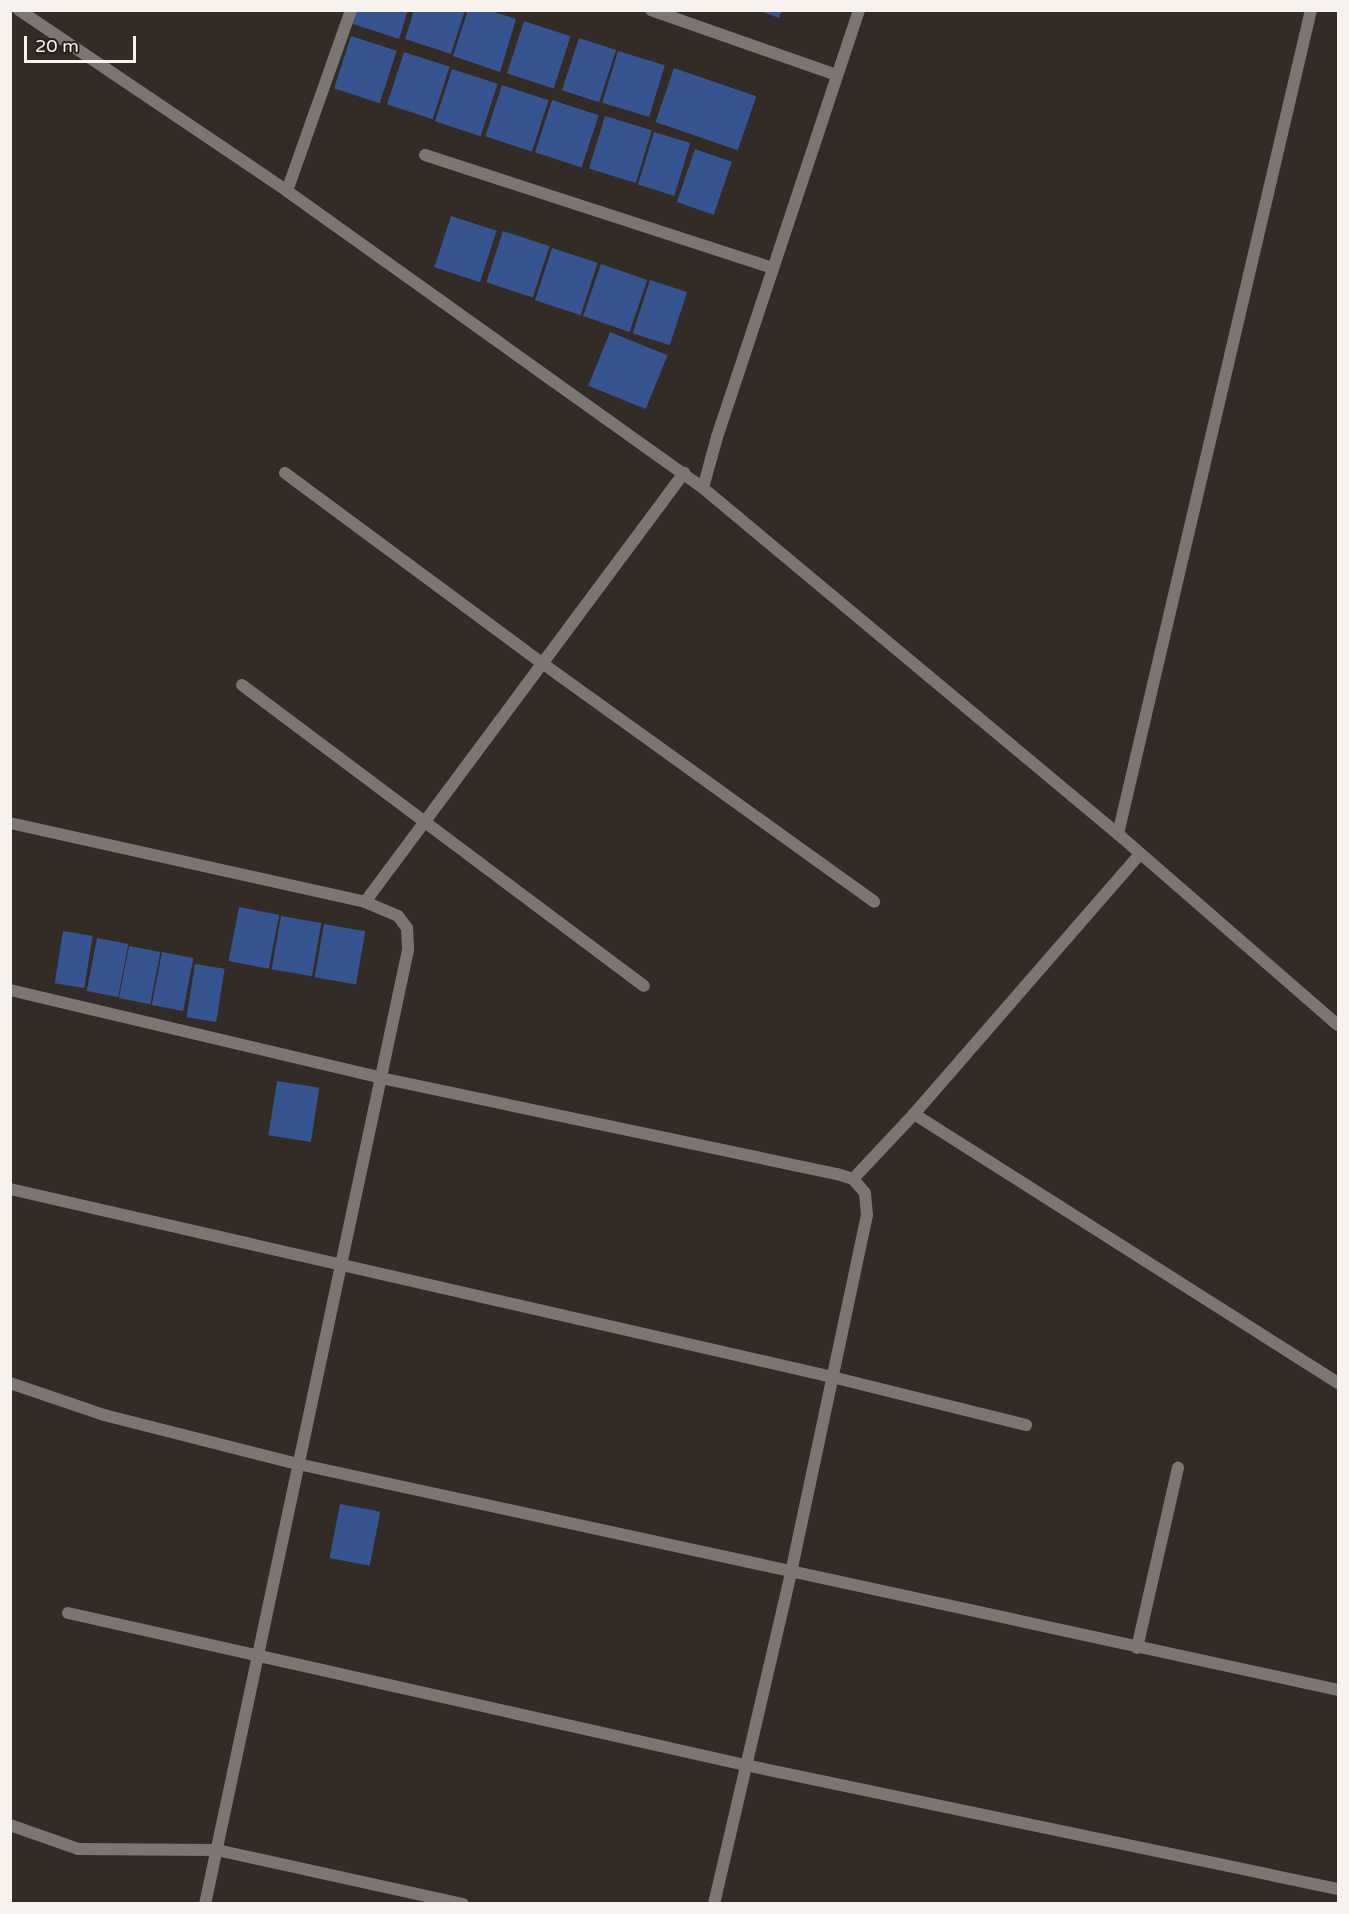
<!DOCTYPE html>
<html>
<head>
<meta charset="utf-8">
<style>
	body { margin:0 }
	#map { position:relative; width:1349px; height:1914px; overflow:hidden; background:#332b25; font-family:"Varela Round",sans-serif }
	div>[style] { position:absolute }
	.building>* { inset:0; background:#36548f; transform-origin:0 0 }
	.lane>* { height:12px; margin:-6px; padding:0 6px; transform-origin:6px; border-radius:6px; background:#7b7673 }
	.street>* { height:12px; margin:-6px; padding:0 6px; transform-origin:6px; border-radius:6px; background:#7b7673 }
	span { translate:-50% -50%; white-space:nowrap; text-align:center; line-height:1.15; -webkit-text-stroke:4.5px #29211b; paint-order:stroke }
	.frame { position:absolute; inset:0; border:12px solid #f8f2ee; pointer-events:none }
	.scale { position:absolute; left:24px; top:36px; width:112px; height:27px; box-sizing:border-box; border:3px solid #f8f2ee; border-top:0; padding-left:8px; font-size:18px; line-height:21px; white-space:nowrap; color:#f8f2ee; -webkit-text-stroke:4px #29211b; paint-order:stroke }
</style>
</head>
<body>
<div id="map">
	<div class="building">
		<div style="clip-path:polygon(357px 10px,408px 10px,399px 39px,353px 24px)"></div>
		<div style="clip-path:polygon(414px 10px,465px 10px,451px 54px,405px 39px)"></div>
		<div style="clip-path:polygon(468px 10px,488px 10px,516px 19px,500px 72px,453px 56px)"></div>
		<div style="clip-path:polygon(758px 10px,782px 10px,779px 18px)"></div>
		<div style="left:524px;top:21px;width:49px;height:55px;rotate:18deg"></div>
		<div style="left:351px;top:36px;width:48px;height:55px;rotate:18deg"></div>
		<div style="left:579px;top:38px;width:39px;height:55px;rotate:18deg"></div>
		<div style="left:618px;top:51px;width:49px;height:54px;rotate:17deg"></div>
		<div style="left:404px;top:52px;width:48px;height:55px;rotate:18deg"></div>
		<div style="left:674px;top:68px;width:87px;height:57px;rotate:19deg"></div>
		<div style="left:452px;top:69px;width:48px;height:55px;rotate:18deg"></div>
		<div style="left:502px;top:85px;width:49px;height:54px;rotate:18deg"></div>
		<div style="left:552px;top:100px;width:49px;height:55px;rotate:18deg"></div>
		<div style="left:605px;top:116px;width:49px;height:55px;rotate:17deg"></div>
		<div style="left:654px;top:132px;width:38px;height:55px;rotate:17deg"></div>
		<div style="left:695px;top:149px;width:39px;height:56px;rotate:19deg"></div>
		<div style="left:451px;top:216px;width:48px;height:54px;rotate:18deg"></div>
		<div style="left:503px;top:231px;width:49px;height:54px;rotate:18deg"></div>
		<div style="left:552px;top:248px;width:48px;height:55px;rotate:18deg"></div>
		<div style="left:601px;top:264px;width:49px;height:55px;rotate:19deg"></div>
		<div style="left:650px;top:280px;width:39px;height:56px;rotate:18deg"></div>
		<div style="left:610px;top:332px;width:62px;height:58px;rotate:22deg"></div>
		<div style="left:239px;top:907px;width:41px;height:55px;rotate:11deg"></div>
		<div style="left:281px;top:916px;width:41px;height:54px;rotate:10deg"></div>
		<div style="left:324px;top:924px;width:42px;height:54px;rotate:10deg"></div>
		<div style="left:63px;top:931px;width:30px;height:53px;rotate:9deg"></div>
		<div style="left:97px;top:938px;width:32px;height:54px;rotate:11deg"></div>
		<div style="left:129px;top:946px;width:32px;height:53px;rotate:11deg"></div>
		<div style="left:162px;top:952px;width:32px;height:54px;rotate:11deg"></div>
		<div style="left:195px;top:964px;width:30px;height:54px;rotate:9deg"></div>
		<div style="left:277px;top:1081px;width:43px;height:55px;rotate:9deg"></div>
		<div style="left:340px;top:1504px;width:41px;height:55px;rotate:11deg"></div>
	</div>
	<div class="lane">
		<div style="left:914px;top:1114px;width:502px;rotate:32.39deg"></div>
	</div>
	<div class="street">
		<div style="left:19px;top:10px;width:323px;rotate:34deg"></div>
		<div style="left:287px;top:191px;width:511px;rotate:35.52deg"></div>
		<div style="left:703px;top:488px;width:540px;rotate:39.82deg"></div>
		<div style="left:1118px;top:834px;width:291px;rotate:41deg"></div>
		<div style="left:651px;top:10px;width:197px;rotate:19.3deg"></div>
		<div style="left:425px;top:155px;width:366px;rotate:18deg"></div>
		<div style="left:287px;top:191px;width:192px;rotate:-70.5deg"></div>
		<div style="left:285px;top:473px;width:320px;rotate:36.5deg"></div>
		<div style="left:542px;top:663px;width:409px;rotate:35.7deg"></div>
		<div style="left:703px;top:488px;width:53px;rotate:-74.6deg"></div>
		<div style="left:717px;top:437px;width:450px;rotate:-71.6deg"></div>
		<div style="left:242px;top:685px;width:502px;rotate:36.82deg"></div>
		<div style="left:10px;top:823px;width:364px;rotate:12.5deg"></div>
		<div style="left:365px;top:902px;width:36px;rotate:23deg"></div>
		<div style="left:398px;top:916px;width:15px;rotate:53deg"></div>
		<div style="left:407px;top:928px;width:22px;rotate:87deg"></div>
		<div style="left:408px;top:950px;width:975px;rotate:102.01deg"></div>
		<div style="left:1118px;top:834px;width:846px;rotate:-76.82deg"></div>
		<div style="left:365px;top:902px;width:535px;rotate:-53.37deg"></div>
		<div style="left:10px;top:990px;width:381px;rotate:13.3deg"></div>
		<div style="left:381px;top:1078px;width:466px;rotate:11.9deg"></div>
		<div style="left:837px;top:1174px;width:17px;rotate:17deg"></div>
		<div style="left:853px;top:1179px;width:18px;rotate:49deg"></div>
		<div style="left:865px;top:1193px;width:22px;rotate:85deg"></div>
		<div style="left:867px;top:1215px;width:366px;rotate:102deg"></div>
		<div style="left:791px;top:1573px;width:340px;rotate:103.1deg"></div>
		<div style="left:853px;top:1179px;width:89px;rotate:-46.8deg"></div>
		<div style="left:914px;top:1114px;width:344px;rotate:-49deg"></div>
		<div style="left:10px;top:1189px;width:843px;rotate:12.88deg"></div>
		<div style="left:832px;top:1377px;width:200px;rotate:13.9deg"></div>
		<div style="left:10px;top:1383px;width:99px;rotate:18.8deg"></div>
		<div style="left:104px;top:1415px;width:200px;rotate:14.2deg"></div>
		<div style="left:298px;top:1464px;width:1064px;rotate:12.26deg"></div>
		<div style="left:68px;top:1613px;width:694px;rotate:12.65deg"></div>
		<div style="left:745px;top:1765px;width:606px;rotate:11.81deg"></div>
		<div style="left:1137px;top:1648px;width:185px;rotate:-77.2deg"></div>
		<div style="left:10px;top:1825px;width:72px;rotate:19.4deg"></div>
		<div style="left:78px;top:1849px;width:139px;rotate:0.4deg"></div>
		<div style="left:217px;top:1850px;width:252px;rotate:12.4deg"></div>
	</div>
	<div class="frame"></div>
	<div class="scale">20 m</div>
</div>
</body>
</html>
